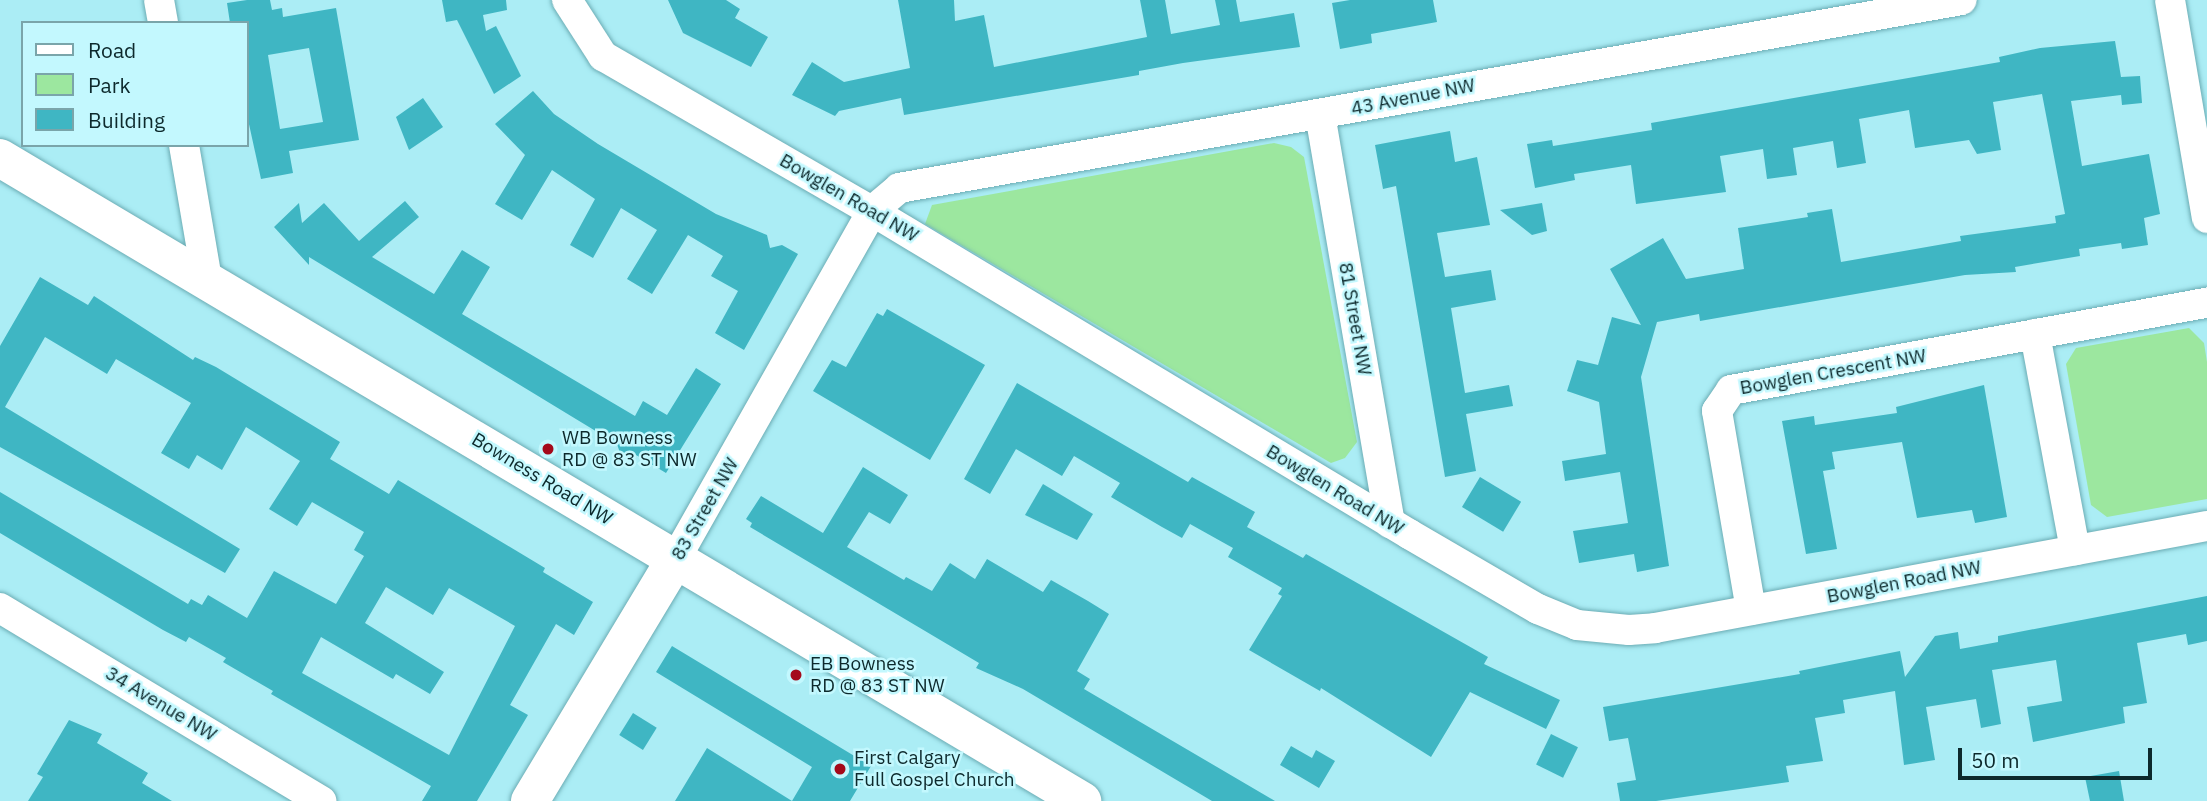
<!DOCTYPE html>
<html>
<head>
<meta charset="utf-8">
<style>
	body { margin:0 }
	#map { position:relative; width:2207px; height:801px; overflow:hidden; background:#abedf5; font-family:"IBM Plex Sans",sans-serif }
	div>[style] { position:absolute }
	.green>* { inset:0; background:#9ce79f }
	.building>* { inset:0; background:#3fb6c3; transform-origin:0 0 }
	.roads { filter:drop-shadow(0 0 2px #6bacb4) drop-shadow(0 0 2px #6bacb4) }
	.street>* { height:30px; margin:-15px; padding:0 15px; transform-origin:15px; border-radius:15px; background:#fff }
	.secondary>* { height:38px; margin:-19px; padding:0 19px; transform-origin:19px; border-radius:19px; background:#fff }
	.dots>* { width:19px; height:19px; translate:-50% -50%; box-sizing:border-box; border:4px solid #c3f8fe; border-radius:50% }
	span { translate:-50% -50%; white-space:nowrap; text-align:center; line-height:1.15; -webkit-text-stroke:5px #c3f8fe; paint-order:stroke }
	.street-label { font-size:19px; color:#0d292c }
	.poi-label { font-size:19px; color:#0d292c }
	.left { translate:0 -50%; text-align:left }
	.legend { position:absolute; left:21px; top:21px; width:228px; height:126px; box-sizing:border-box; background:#c3f8fe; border:2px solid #7aa5aa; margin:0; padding:9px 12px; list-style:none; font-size:21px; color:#0d292c }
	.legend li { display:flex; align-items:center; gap:14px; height:35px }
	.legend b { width:35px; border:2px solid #7aa5aa }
	.scale { position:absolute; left:1958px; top:748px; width:194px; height:32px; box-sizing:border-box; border:4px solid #0d292c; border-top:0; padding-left:9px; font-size:21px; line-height:24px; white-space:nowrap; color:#0d292c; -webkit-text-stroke:5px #c3f8fe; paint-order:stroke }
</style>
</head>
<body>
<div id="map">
	<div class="green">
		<div style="clip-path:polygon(1274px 143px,1291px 147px,1304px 157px,1357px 442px,1345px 458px,1331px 463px,925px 224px,932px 205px)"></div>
		<div style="clip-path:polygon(2189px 328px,2204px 343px,2207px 362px,2207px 499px,2107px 517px,2091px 505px,2066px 364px,2076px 348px)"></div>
	</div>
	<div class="building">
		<div style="clip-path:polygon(evenodd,247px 0,270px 0,272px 10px,282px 8px,283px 17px,336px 8px,359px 140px,289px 151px,293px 173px,261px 179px,247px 115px,247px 23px,230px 23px,227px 3px,247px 0,309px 48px,323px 122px,280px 129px,268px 55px,309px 48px)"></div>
		<div style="clip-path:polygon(442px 0,506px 0,507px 10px,483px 15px,486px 31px,496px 26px,521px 76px,494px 94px,457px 20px,446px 22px)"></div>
		<div style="clip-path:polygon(668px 0,726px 0,740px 9px,735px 18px,768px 37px,751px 67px,683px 33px)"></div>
		<div style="clip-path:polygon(898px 0,954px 0,955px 21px,984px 15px,994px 67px,1147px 37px,1140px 0,1165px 0,1171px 34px,1220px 25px,1215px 0,1236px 0,1240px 22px,1294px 13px,1300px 47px,1183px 63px,1139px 71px,1139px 75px,904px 115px,901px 98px,839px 111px,835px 116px,792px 95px,812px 62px,844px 82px,910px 68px)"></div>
		<div style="clip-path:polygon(1350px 0,1433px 0,1437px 22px,1371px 34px,1372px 43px,1340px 49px,1332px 3px)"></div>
		<div style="clip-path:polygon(2115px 41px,2121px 77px,2140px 76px,2142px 103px,2122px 105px,2121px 95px,2071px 101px,2082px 166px,2149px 154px,2160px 214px,2144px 218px,2148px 245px,2122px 249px,2121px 243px,2079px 249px,2080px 256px,2015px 267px,2016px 272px,1965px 275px,1700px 321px,1699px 314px,1657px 322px,1641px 377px,1669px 566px,1637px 572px,1634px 554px,1579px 563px,1573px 531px,1628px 523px,1620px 472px,1565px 481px,1562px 461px,1606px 454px,1599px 402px,1567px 391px,1577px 360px,1598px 365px,1612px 317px,1641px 325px,1610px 269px,1663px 238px,1686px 279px,1744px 269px,1738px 228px,1808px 217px,1807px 213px,1832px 209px,1841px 262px,1961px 241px,1960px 236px,2056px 223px,2055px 216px,2065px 214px,2042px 94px,1993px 102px,2001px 150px,1977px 154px,1969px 140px,1915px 148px,1909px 110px,1859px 119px,1866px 163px,1837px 168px,1833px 141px,1793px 148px,1797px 175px,1767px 179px,1763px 149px,1720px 156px,1726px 192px,1636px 204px,1631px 165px,1574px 174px,1575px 180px,1535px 188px,1527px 144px,1552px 140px,1553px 146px,1652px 130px,1651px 123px,2000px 62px,1999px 57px,2040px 48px)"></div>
		<div style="clip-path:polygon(533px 91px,554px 114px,598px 144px,716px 214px,767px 235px,770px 248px,782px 245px,798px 254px,744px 350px,715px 333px,738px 291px,711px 276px,723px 256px,688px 235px,652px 294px,627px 279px,657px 230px,621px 208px,593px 258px,570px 245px,595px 199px,552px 170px,522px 220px,495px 204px,525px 155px,495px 124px)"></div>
		<div style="clip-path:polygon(423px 98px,443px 127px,409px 150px,396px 117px)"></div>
		<div style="clip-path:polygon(1450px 131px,1455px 162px,1477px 157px,1490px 225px,1437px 233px,1445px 277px,1491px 270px,1496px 300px,1451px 308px,1465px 393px,1509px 385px,1513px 406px,1466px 414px,1476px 471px,1445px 477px,1396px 186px,1383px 189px,1375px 145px)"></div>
		<div style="clip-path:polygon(405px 201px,419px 217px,372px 257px,434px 294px,462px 250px,490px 267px,462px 314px,635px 416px,643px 401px,667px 415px,696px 368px,721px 384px,666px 473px,636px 455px,620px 453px,617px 444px,309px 257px,309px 265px,274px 227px,299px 203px,302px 223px,324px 203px,359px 241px)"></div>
		<div style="clip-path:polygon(1542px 203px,1547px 231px,1532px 235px,1500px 210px)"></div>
		<div style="clip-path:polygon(evenodd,40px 277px,88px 305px,94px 296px,193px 360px,195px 357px,216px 367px,340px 442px,330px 459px,389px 494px,398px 480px,545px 568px,543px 572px,593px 602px,574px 635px,556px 624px,510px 705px,528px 715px,477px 801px,422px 801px,431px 786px,271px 694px,273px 691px,223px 662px,226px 658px,189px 637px,186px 642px,163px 630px,0 533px,0 492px,188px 604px,191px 599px,202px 605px,208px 595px,247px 618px,274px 571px,336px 604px,364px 556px,354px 550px,364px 532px,312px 502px,297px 526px,269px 509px,300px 461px,246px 427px,222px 470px,197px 455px,189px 469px,161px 453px,191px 403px,116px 359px,107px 374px,45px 337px,5px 407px,240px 549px,225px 573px,0 447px,0 346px,40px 277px,386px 587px,433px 615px,449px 588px,515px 626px,449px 755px,302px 673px,321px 637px,393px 679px,396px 674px,430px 694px,444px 672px,365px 623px,386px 587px)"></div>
		<div style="clip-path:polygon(887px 309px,985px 365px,930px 460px,813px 391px,832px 360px,846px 367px,877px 313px,883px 316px)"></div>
		<div style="clip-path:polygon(1017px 383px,1188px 482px,1192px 477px,1255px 512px,1247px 527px,1303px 558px,1306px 554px,1488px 657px,1484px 664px,1560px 700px,1546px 729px,1470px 692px,1431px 757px,1321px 688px,1320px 691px,1249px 650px,1282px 596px,1278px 594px,1282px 588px,1228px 557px,1233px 548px,1190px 524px,1182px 538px,1162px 527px,1111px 497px,1120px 483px,1074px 456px,1062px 476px,1016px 449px,990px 494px,964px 479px)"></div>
		<div style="clip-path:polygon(1984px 385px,2007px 517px,1975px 523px,1972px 510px,1917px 518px,1902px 442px,1832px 452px,1835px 469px,1823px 471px,1837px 549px,1806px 554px,1782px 421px,1814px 416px,1815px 425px,1897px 413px,1896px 407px)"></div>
		<div style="clip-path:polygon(863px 467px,908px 495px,890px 524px,869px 512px,847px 547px,904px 580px,906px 577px,932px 591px,950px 563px,975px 579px,987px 559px,1043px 592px,1051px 580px,1088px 601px,1109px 614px,1077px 671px,1090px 679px,1084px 689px,1275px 801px,1212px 801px,1023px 689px,976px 668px,979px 663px,750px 527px,752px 523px,746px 519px,761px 496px,823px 533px)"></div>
		<div style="left:1480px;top:477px;width:48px;height:35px;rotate:31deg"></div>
		<div style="clip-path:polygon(1043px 484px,1093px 514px,1077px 540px,1025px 515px)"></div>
		<div style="clip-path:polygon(2207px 596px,2207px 641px,2188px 645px,2186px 634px,2137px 643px,2147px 703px,2123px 707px,2125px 723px,2033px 742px,2027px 707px,2062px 701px,2056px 660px,1992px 670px,2001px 724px,1981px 728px,1976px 699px,1926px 707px,1935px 760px,1904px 765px,1895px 691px,1843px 700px,1845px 713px,1815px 718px,1823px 761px,1786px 766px,1789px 782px,1656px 801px,1620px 801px,1617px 783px,1636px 780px,1628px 738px,1609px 741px,1603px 707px,1800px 674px,1799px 671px,1900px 651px,1905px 677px,1935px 636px,1958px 632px,1960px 649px,1998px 642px,1998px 636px)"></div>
		<div style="clip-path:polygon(672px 646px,871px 766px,850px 801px,675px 801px,707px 748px,792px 801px,812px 767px,656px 672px)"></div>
		<div style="left:633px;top:713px;width:28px;height:26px;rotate:32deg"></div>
		<div style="clip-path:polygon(69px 720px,102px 734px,97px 743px,148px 773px,142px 783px,172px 801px,28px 801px,43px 777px,37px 774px)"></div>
		<div style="left:1551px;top:734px;width:30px;height:34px;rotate:26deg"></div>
		<div style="clip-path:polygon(1291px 746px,1312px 758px,1316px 750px,1335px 761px,1319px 788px,1280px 765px)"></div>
		<div style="clip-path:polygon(2119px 771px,2124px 801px,2090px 801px,2085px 777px)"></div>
	</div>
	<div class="roads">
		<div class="street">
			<div style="left:159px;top:0;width:23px;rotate:80deg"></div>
			<div style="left:567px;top:0;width:67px;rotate:57.3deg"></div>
			<div style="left:603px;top:56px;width:310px;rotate:30deg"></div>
			<div style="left:872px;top:211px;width:627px;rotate:31.03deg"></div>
			<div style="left:1409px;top:534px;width:149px;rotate:30.2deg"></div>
			<div style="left:1538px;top:609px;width:42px;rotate:22.3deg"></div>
			<div style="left:1577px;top:625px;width:52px;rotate:5.5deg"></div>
			<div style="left:1629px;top:630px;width:26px;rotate:-4deg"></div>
			<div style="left:1655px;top:628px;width:561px;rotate:-10.47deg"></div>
			<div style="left:2170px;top:0;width:221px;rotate:80.4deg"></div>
			<div style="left:1320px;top:114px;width:415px;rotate:80.3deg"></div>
			<div style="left:184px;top:145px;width:136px;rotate:80.3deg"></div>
			<div style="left:2035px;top:334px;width:220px;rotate:79.5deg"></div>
			<div style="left:676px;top:558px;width:399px;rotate:-60.5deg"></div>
			<div style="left:872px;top:211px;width:35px;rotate:-40deg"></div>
			<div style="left:899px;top:188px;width:1079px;rotate:-10.03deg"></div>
			<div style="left:0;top:608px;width:375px;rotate:31deg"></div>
			<div style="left:1751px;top:610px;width:202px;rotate:-99.7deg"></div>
			<div style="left:1717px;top:411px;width:25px;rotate:-56deg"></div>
			<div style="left:1731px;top:390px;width:484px;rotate:-10.4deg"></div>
		</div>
		<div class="secondary">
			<div style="left:0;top:158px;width:1259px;rotate:30.72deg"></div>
			<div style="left:530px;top:801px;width:283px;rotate:-59deg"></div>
		</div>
	</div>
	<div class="dots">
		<div style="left:548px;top:449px;background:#a40a1b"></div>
		<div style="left:796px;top:675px;background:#a40a1b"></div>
		<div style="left:840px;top:769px;background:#a40a1b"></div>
	</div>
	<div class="street-label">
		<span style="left:1413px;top:97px;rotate:-11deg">43 Avenue NW</span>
		<span style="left:849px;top:198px;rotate:30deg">Bowglen Road NW</span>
		<span style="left:1355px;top:319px;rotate:80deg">81 Street NW</span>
		<span style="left:1833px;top:372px;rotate:-10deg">Bowglen Crescent NW</span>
		<span style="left:542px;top:479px;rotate:31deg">Bowness Road NW</span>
		<span style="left:1335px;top:490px;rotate:31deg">Bowglen Road NW</span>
		<span style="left:705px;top:509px;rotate:-60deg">83 Street NW</span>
		<span style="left:1904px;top:582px;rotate:-11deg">Bowglen Road NW</span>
		<span style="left:161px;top:704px;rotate:31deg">34 Avenue NW</span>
	</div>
	<div class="poi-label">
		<span class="left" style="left:562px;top:449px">WB Bowness<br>RD @ 83 ST NW</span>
		<span class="left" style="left:810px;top:675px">EB Bowness<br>RD @ 83 ST NW</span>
		<span class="left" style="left:854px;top:769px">First Calgary<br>Full Gospel Church</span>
	</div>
	<ul class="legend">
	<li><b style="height:9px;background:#fff"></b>Road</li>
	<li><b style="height:19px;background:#9ce79f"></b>Park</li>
	<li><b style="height:19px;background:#3fb6c3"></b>Building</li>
	</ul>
	<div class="scale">50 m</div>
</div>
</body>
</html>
